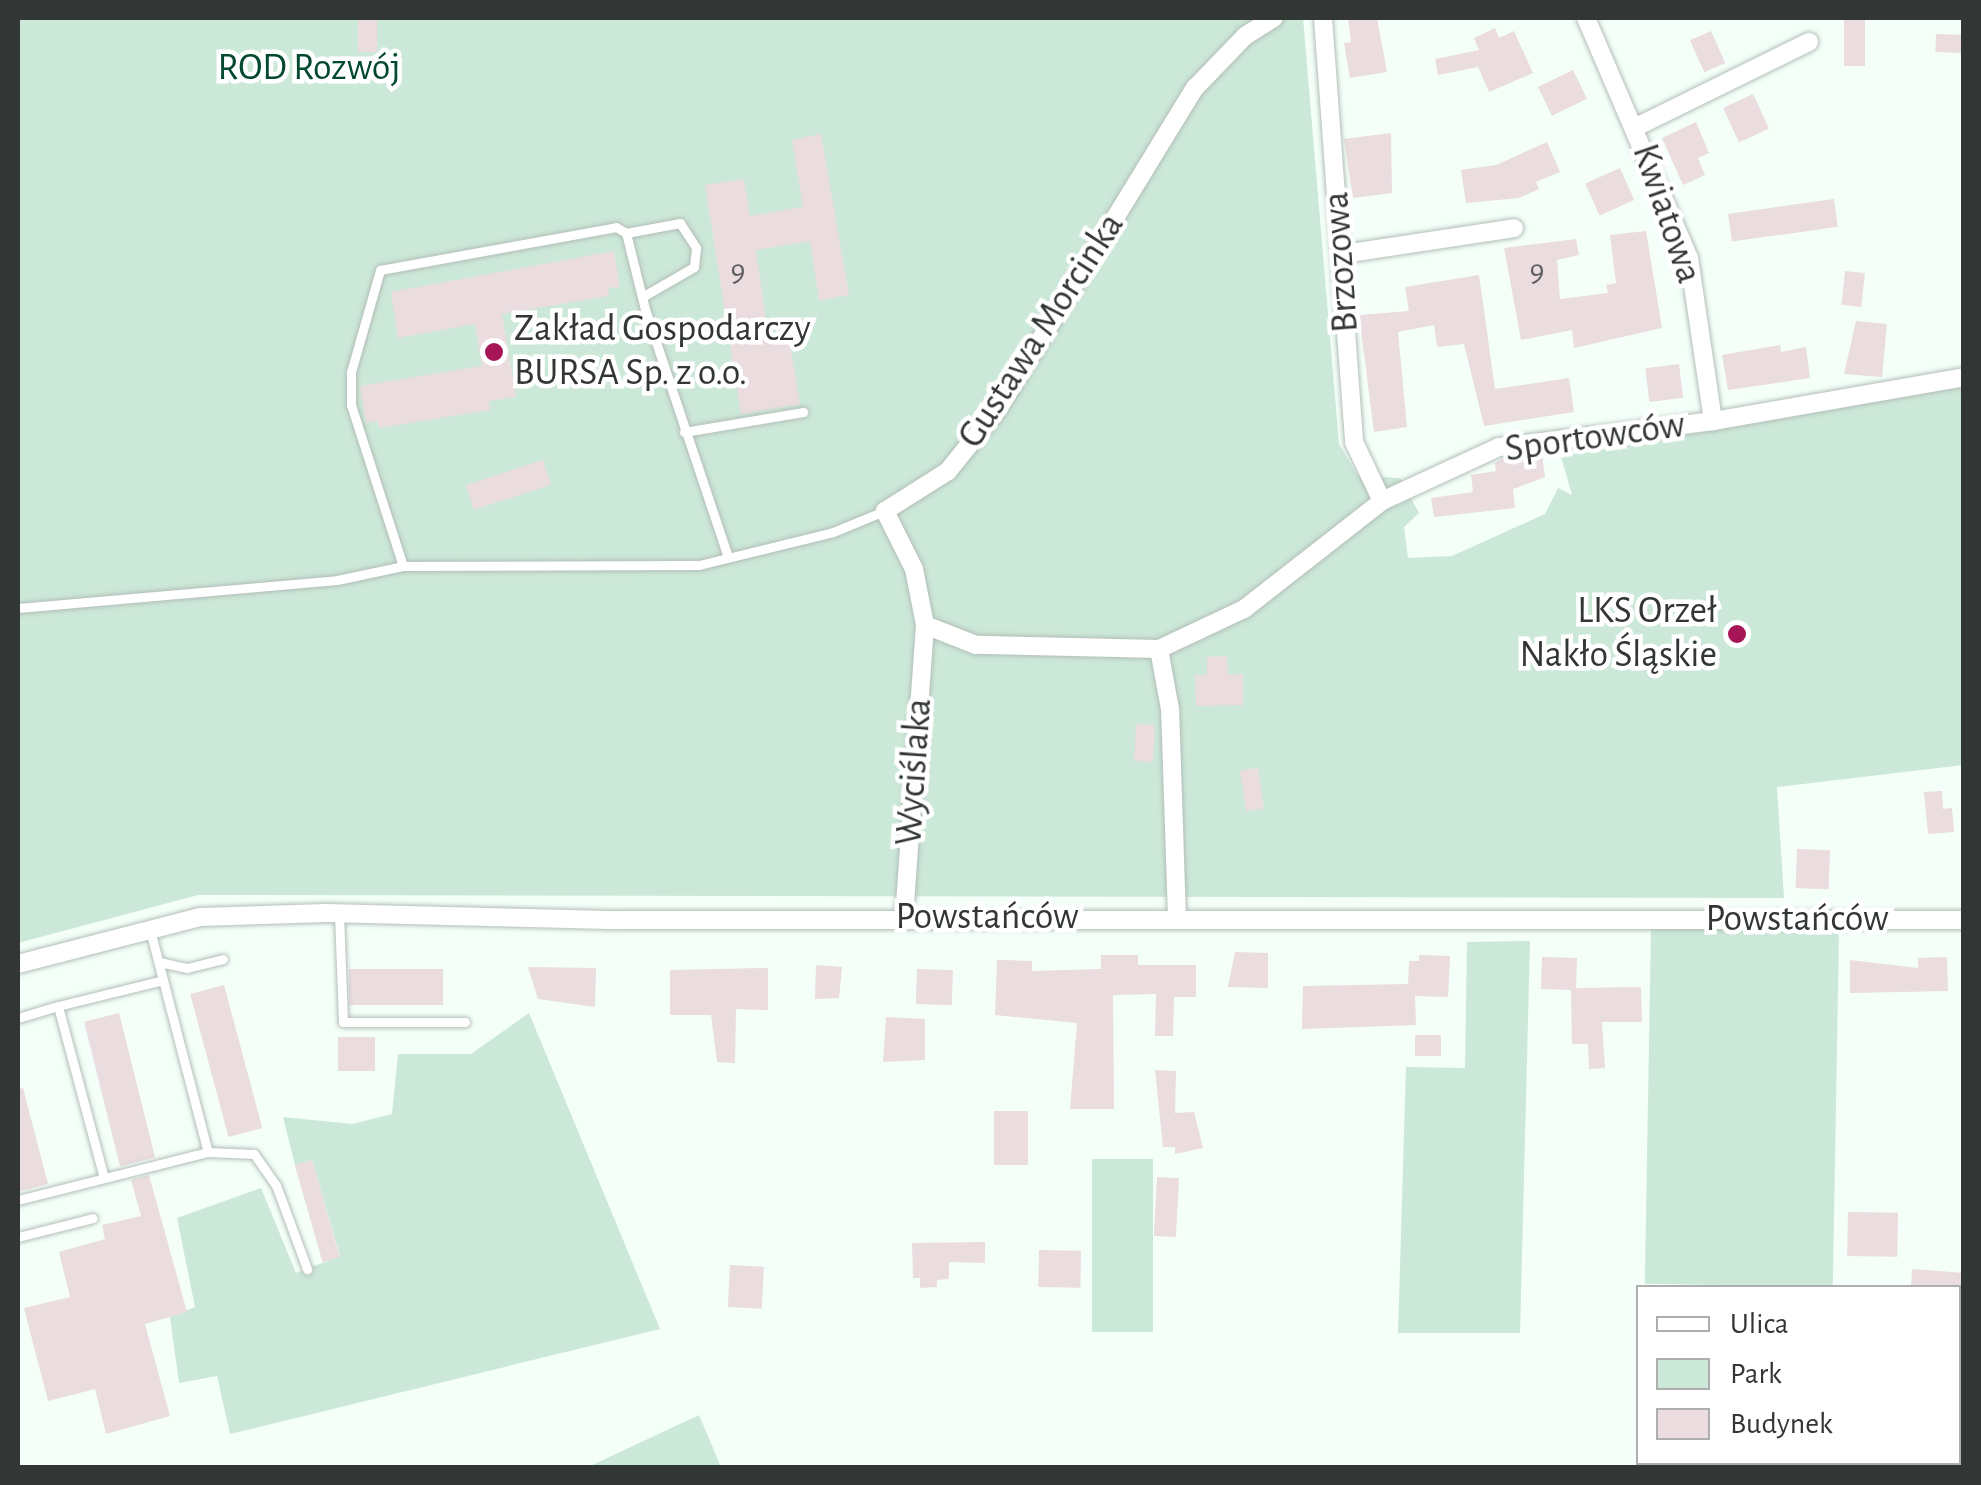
<!DOCTYPE html>
<html>
<head>
<meta charset="utf-8">
<style>
	body { margin:0 }
	#map { position:relative; width:1981px; height:1485px; overflow:hidden; background:#f3fff8; font-family:"Alegreya Sans",sans-serif }
	div>[style] { position:absolute }
	.green>* { inset:0; background:#cce8d8; transform-origin:0 0 }
	.building>* { inset:0; background:#eadcdf; transform-origin:0 0 }
	.roads { filter:drop-shadow(0 0 2px #b3beb8) drop-shadow(0 0 2px #b3beb8) }
	.lane>* { height:9px; margin:-4.5px; padding:0 4.5px; transform-origin:4.5px; border-radius:4.5px; background:#fff }
	.street>* { height:18px; margin:-9px; padding:0 9px; transform-origin:9px; border-radius:9px; background:#fff }
	.dots>* { width:28px; height:28px; translate:-50% -50%; box-sizing:border-box; border:5px solid #fff; border-radius:50% }
	span { translate:-50% -50%; white-space:nowrap; text-align:center; line-height:1.15; -webkit-text-stroke:9px #fff; paint-order:stroke }
	.number-label { font-size:32px; color:#60605f }
	.number-label span { -webkit-text-stroke-width:0 }
	.park-label { font-size:38px; color:#03492e }
	.street-label { font-size:38px; color:#323634 }
	.poi-label { font-size:38px; color:#323634 }
	.left { translate:0 -50%; text-align:left }
	.right { translate:-100% -50%; text-align:right }
	.frame { position:absolute; inset:0; border:20px solid #323634; pointer-events:none }
	.legend { position:absolute; left:1636px; top:1285px; width:325px; height:180px; box-sizing:border-box; background:#fff; border:2px solid #adafae; margin:0; padding:12px 18px; list-style:none; font-size:30px; color:#323634 }
	.legend li { display:flex; align-items:center; gap:20px; height:50px }
	.legend b { width:50px; border:2px solid #adafae }
</style>
</head>
<body>
<div id="map">
	<div class="green">
		<div style="clip-path:polygon(18px 18px,1303px 18px,1339px 444px,1358px 476px,1400px 478px,1419px 513px,1404px 527px,1408px 558px,1452px 556px,1545px 514px,1558px 488px,1572px 495px,1561px 456px,1963px 387px,1963px 765px,1777px 787px,1784px 898px,198px 895px,18px 943px)"></div>
		<div style="left:1839px;top:931px;width:356px;height:188px;rotate:91deg"></div>
		<div style="clip-path:polygon(1530px 941px,1520px 1333px,1398px 1333px,1406px 1067px,1465px 1068px,1467px 942px)"></div>
		<div style="clip-path:polygon(529px 1013px,660px 1329px,230px 1434px,217px 1376px,179px 1383px,170px 1317px,195px 1307px,177px 1218px,261px 1188px,296px 1273px,340px 1256px,312px 1160px,295px 1165px,283px 1117px,352px 1124px,392px 1114px,398px 1054px,471px 1054px)"></div>
		<div style="left:1153px;top:1159px;width:173px;height:61px;rotate:90deg"></div>
		<div style="clip-path:polygon(699px 1415px,721px 1467px,588px 1467px)"></div>
	</div>
	<div class="building">
		<div style="left:358px;top:18px;width:19px;height:34px"></div>
		<div style="clip-path:polygon(1348px 18px,1377px 18px,1387px 72px,1350px 78px,1344px 43px,1351px 42px)"></div>
		<div style="left:1844px;top:18px;width:21px;height:48px"></div>
		<div style="clip-path:polygon(1495px 28px,1499px 38px,1514px 31px,1533px 73px,1489px 92px,1478px 67px,1438px 75px,1435px 59px,1479px 50px,1474px 38px)"></div>
		<div style="left:1711px;top:31px;width:35px;height:23px;rotate:66deg"></div>
		<div style="left:1936px;top:34px;width:28px;height:18px;rotate:2deg"></div>
		<div style="left:1573px;top:70px;width:32px;height:39px;rotate:64deg"></div>
		<div style="left:1753px;top:94px;width:38px;height:33px;rotate:65deg"></div>
		<div style="clip-path:polygon(1696px 122px,1709px 153px,1698px 158px,1705px 175px,1683px 185px,1662px 138px)"></div>
		<div style="clip-path:polygon(1391px 133px,1392px 193px,1353px 198px,1344px 139px)"></div>
		<div style="clip-path:polygon(821px 134px,849px 295px,819px 301px,810px 241px,756px 250px,768px 334px,788px 331px,800px 404px,741px 414px,705px 185px,744px 179px,750px 216px,803px 207px,792px 140px)"></div>
		<div style="clip-path:polygon(1547px 142px,1560px 172px,1536px 182px,1539px 189px,1519px 198px,1466px 203px,1461px 170px,1496px 165px)"></div>
		<div style="left:1620px;top:168px;width:35px;height:38px;rotate:66deg"></div>
		<div style="left:1834px;top:199px;width:28px;height:107px;rotate:82deg"></div>
		<div style="clip-path:polygon(1646px 231px,1662px 328px,1574px 348px,1572px 330px,1521px 340px,1504px 248px,1576px 239px,1579px 255px,1557px 260px,1560px 299px,1608px 293px,1606px 285px,1616px 283px,1610px 235px)"></div>
		<div style="clip-path:polygon(614px 251px,620px 287px,608px 288px,609px 296px,502px 314px,516px 397px,489px 401px,490px 410px,379px 428px,378px 421px,366px 423px,360px 386px,482px 366px,475px 324px,398px 338px,391px 292px)"></div>
		<div style="left:1845px;top:271px;width:20px;height:34px;rotate:6deg"></div>
		<div style="clip-path:polygon(1479px 275px,1495px 389px,1569px 378px,1574px 412px,1484px 426px,1464px 344px,1437px 347px,1434px 325px,1398px 332px,1407px 427px,1374px 432px,1359px 315px,1409px 311px,1405px 287px)"></div>
		<div style="clip-path:polygon(1856px 321px,1887px 324px,1882px 377px,1844px 374px)"></div>
		<div style="clip-path:polygon(1780px 345px,1781px 352px,1806px 347px,1810px 378px,1728px 390px,1722px 355px)"></div>
		<div style="left:1679px;top:364px;width:34px;height:34px;rotate:83deg"></div>
		<div style="clip-path:polygon(1542px 454px,1545px 477px,1513px 489px,1515px 508px,1434px 517px,1431px 498px,1473px 492px,1471px 475px,1496px 471px,1495px 463px,1502px 459px)"></div>
		<div style="left:543px;top:460px;width:26px;height:81px;rotate:72deg"></div>
		<div style="clip-path:polygon(1227px 656px,1228px 675px,1243px 674px,1243px 705px,1196px 706px,1195px 675px,1207px 675px,1207px 657px)"></div>
		<div style="left:1136px;top:724px;width:19px;height:37px;rotate:3deg"></div>
		<div style="left:1258px;top:768px;width:41px;height:18px;rotate:82deg"></div>
		<div style="clip-path:polygon(1942px 791px,1943px 809px,1952px 808px,1954px 832px,1928px 834px,1924px 792px)"></div>
		<div style="left:1797px;top:849px;width:33px;height:39px;rotate:2deg"></div>
		<div style="clip-path:polygon(1235px 952px,1268px 953px,1268px 988px,1228px 987px)"></div>
		<div style="clip-path:polygon(1101px 955px,1138px 955px,1138px 965px,1196px 965px,1196px 997px,1174px 997px,1173px 1036px,1155px 1036px,1156px 994px,1113px 995px,1114px 1109px,1070px 1109px,1077px 1023px,995px 1015px,997px 960px,1032px 961px,1032px 971px,1101px 969px)"></div>
		<div style="clip-path:polygon(1419px 955px,1450px 956px,1448px 997px,1415px 996px,1416px 1025px,1302px 1029px,1303px 986px,1408px 984px,1409px 961px,1419px 961px)"></div>
		<div style="clip-path:polygon(1542px 957px,1577px 958px,1576px 988px,1641px 987px,1642px 1022px,1602px 1022px,1605px 1068px,1589px 1069px,1588px 1044px,1572px 1044px,1571px 990px,1541px 989px)"></div>
		<div style="clip-path:polygon(1947px 957px,1948px 991px,1850px 993px,1850px 960px,1918px 968px,1918px 958px)"></div>
		<div style="clip-path:polygon(816px 965px,842px 967px,839px 998px,815px 999px)"></div>
		<div style="clip-path:polygon(528px 967px,596px 968px,595px 1007px,538px 999px)"></div>
		<div style="clip-path:polygon(768px 968px,768px 1010px,736px 1009px,735px 1063px,717px 1062px,711px 1015px,670px 1015px,670px 970px)"></div>
		<div style="left:443px;top:969px;width:36px;height:94px;rotate:90deg"></div>
		<div style="left:917px;top:969px;width:36px;height:35px;rotate:2deg"></div>
		<div style="left:224px;top:985px;width:148px;height:35px;rotate:75deg"></div>
		<div style="left:119px;top:1013px;width:149px;height:36px;rotate:76deg"></div>
		<div style="clip-path:polygon(886px 1017px,925px 1019px,925px 1060px,883px 1062px)"></div>
		<div style="left:1441px;top:1035px;width:21px;height:26px;rotate:90deg"></div>
		<div style="left:338px;top:1037px;width:37px;height:34px"></div>
		<div style="clip-path:polygon(1155px 1070px,1176px 1071px,1175px 1113px,1194px 1112px,1203px 1148px,1175px 1154px,1175px 1147px,1163px 1147px)"></div>
		<div style="clip-path:polygon(23px 1088px,48px 1184px,18px 1192px,18px 1089px)"></div>
		<div style="left:994px;top:1111px;width:34px;height:54px"></div>
		<div style="left:312px;top:1160px;width:101px;height:18px;rotate:74deg"></div>
		<div style="clip-path:polygon(149px 1175px,187px 1312px,145px 1324px,170px 1416px,106px 1434px,95px 1389px,48px 1401px,24px 1308px,70px 1297px,59px 1252px,105px 1239px,102px 1225px,141px 1216px,131px 1180px)"></div>
		<div style="left:1157px;top:1177px;width:22px;height:59px;rotate:3deg"></div>
		<div style="left:1848px;top:1212px;width:50px;height:44px;rotate:1deg"></div>
		<div style="clip-path:polygon(985px 1242px,985px 1263px,949px 1262px,949px 1279px,937px 1280px,937px 1287px,920px 1288px,920px 1278px,913px 1278px,912px 1243px)"></div>
		<div style="left:1039px;top:1250px;width:42px;height:37px;rotate:1deg"></div>
		<div style="left:730px;top:1265px;width:34px;height:42px;rotate:3deg"></div>
		<div style="clip-path:polygon(1912px 1269px,1964px 1273px,1964px 1288px,1911px 1288px)"></div>
	</div>
	<div class="roads">
		<div class="lane">
			<div style="left:626px;top:233px;width:55px;rotate:-10.5deg"></div>
			<div style="left:680px;top:223px;width:30px;rotate:57deg"></div>
			<div style="left:696px;top:248px;width:19px;rotate:96deg"></div>
			<div style="left:694px;top:267px;width:60px;rotate:150deg"></div>
			<div style="left:684px;top:432px;width:121px;rotate:-9.5deg"></div>
			<div style="left:403px;top:566px;width:169px;rotate:-107.9deg"></div>
			<div style="left:351px;top:405px;width:33px;rotate:-90deg"></div>
			<div style="left:351px;top:372px;width:106px;rotate:-74.1deg"></div>
			<div style="left:380px;top:270px;width:240px;rotate:-10.3deg"></div>
			<div style="left:616px;top:227px;width:12px;rotate:31deg"></div>
			<div style="left:626px;top:233px;width:78px;rotate:76deg"></div>
			<div style="left:645px;top:309px;width:262px;rotate:71.5deg"></div>
			<div style="left:18px;top:608px;width:320px;rotate:-5deg"></div>
			<div style="left:337px;top:580px;width:67px;rotate:-12deg"></div>
			<div style="left:403px;top:566px;width:296px;rotate:-0.2deg"></div>
			<div style="left:699px;top:565px;width:138px;rotate:-13.8deg"></div>
			<div style="left:833px;top:532px;width:55px;rotate:-22.4deg"></div>
			<div style="left:339px;top:913px;width:109px;rotate:87.9deg"></div>
			<div style="left:343px;top:1022px;width:122px"></div>
			<div style="left:150px;top:930px;width:229px;rotate:75.4deg"></div>
			<div style="left:159px;top:962px;width:29px;rotate:12deg"></div>
			<div style="left:187px;top:968px;width:37px;rotate:-14deg"></div>
			<div style="left:18px;top:1018px;width:42px;rotate:-16.7deg"></div>
			<div style="left:104px;top:1178px;width:178px;rotate:-105deg"></div>
			<div style="left:58px;top:1006px;width:108px;rotate:-13.9deg"></div>
			<div style="left:18px;top:1200px;width:196px;rotate:-14.2deg"></div>
			<div style="left:208px;top:1152px;width:46px;rotate:2.5deg"></div>
			<div style="left:254px;top:1154px;width:38px;rotate:55deg"></div>
			<div style="left:276px;top:1185px;width:90px;rotate:69.7deg"></div>
			<div style="left:18px;top:1237px;width:77px;rotate:-14.2deg"></div>
		</div>
		<div class="street">
			<div style="left:1323px;top:18px;width:425px;rotate:85.8deg"></div>
			<div style="left:1354px;top:442px;width:65px;rotate:64.6deg"></div>
			<div style="left:1586px;top:18px;width:261px;rotate:66.8deg"></div>
			<div style="left:1689px;top:258px;width:165px;rotate:81.6deg"></div>
			<div style="left:1636px;top:127px;width:193px;rotate:-26.2deg"></div>
			<div style="left:1343px;top:254px;width:173px;rotate:-8.6deg"></div>
			<div style="left:1159px;top:649px;width:94px;rotate:-25.2deg"></div>
			<div style="left:1244px;top:609px;width:175px;rotate:-38deg"></div>
			<div style="left:1382px;top:501px;width:129px;rotate:-24.8deg"></div>
			<div style="left:1499px;top:447px;width:216px;rotate:-6.9deg"></div>
			<div style="left:1713px;top:421px;width:255px;rotate:-9.9deg"></div>
			<div style="left:904px;top:918px;width:294px;rotate:-85.9deg"></div>
			<div style="left:1177px;top:918px;width:209px;rotate:-91.9deg"></div>
			<div style="left:1170px;top:709px;width:61px;rotate:-100.4deg"></div>
			<div style="left:1159px;top:649px;width:183px;rotate:-178.7deg"></div>
			<div style="left:976px;top:645px;width:55px;rotate:-158.6deg"></div>
			<div style="left:925px;top:625px;width:57px;rotate:-101.1deg"></div>
			<div style="left:914px;top:569px;width:65px;rotate:-116.6deg"></div>
			<div style="left:885px;top:511px;width:75px;rotate:-32.4deg"></div>
			<div style="left:948px;top:471px;width:80px;rotate:-51.1deg"></div>
			<div style="left:998px;top:409px;width:377px;rotate:-58.5deg"></div>
			<div style="left:1195px;top:88px;width:72px;rotate:-46.1deg"></div>
			<div style="left:1245px;top:36px;width:34px;rotate:-32deg"></div>
			<div style="left:18px;top:964px;width:188px;rotate:-14.5deg"></div>
			<div style="left:200px;top:917px;width:126px;rotate:-1.8deg"></div>
			<div style="left:326px;top:913px;width:293px;rotate:1.4deg"></div>
			<div style="left:619px;top:920px;width:1345px"></div>
		</div>
	</div>
	<div class="dots">
		<div style="left:494px;top:352px;background:#a51557"></div>
		<div style="left:1737px;top:634px;background:#a51557"></div>
	</div>
	<div class="number-label">
		<span style="left:738px;top:271px">9</span>
		<span style="left:1537px;top:271px">9</span>
	</div>
	<div class="park-label">
		<span style="left:309px;top:69px">ROD Rozwój</span>
	</div>
	<div class="street-label">
		<span style="left:1666px;top:214px;rotate:71deg">Kwiatowa</span>
		<span style="left:1342px;top:262px;rotate:-94deg">Brzozowa</span>
		<span style="left:1042px;top:331px;rotate:-57deg">Gustawa Morcinka</span>
		<span style="left:1595px;top:438px;rotate:-8deg">Sportowców</span>
		<span style="left:915px;top:772px;rotate:-86deg">Wyciślaka</span>
		<span style="left:987px;top:918px">Powstańców</span>
		<span style="left:1797px;top:920px">Powstańców</span>
	</div>
	<div class="poi-label">
		<span class="left" style="left:514px;top:352px">Zakład Gospodarczy<br>BURSA Sp. z o.o.</span>
		<span class="right" style="left:1717px;top:634px">LKS Orzeł<br>Nakło Śląskie</span>
	</div>
	<div class="frame"></div>
	<ul class="legend">
	<li><b style="height:12px;background:#fff"></b>Ulica</li>
	<li><b style="height:28px;background:#cce8d8"></b>Park</li>
	<li><b style="height:28px;background:#eadcdf"></b>Budynek</li>
	</ul>
</div>
</body>
</html>
